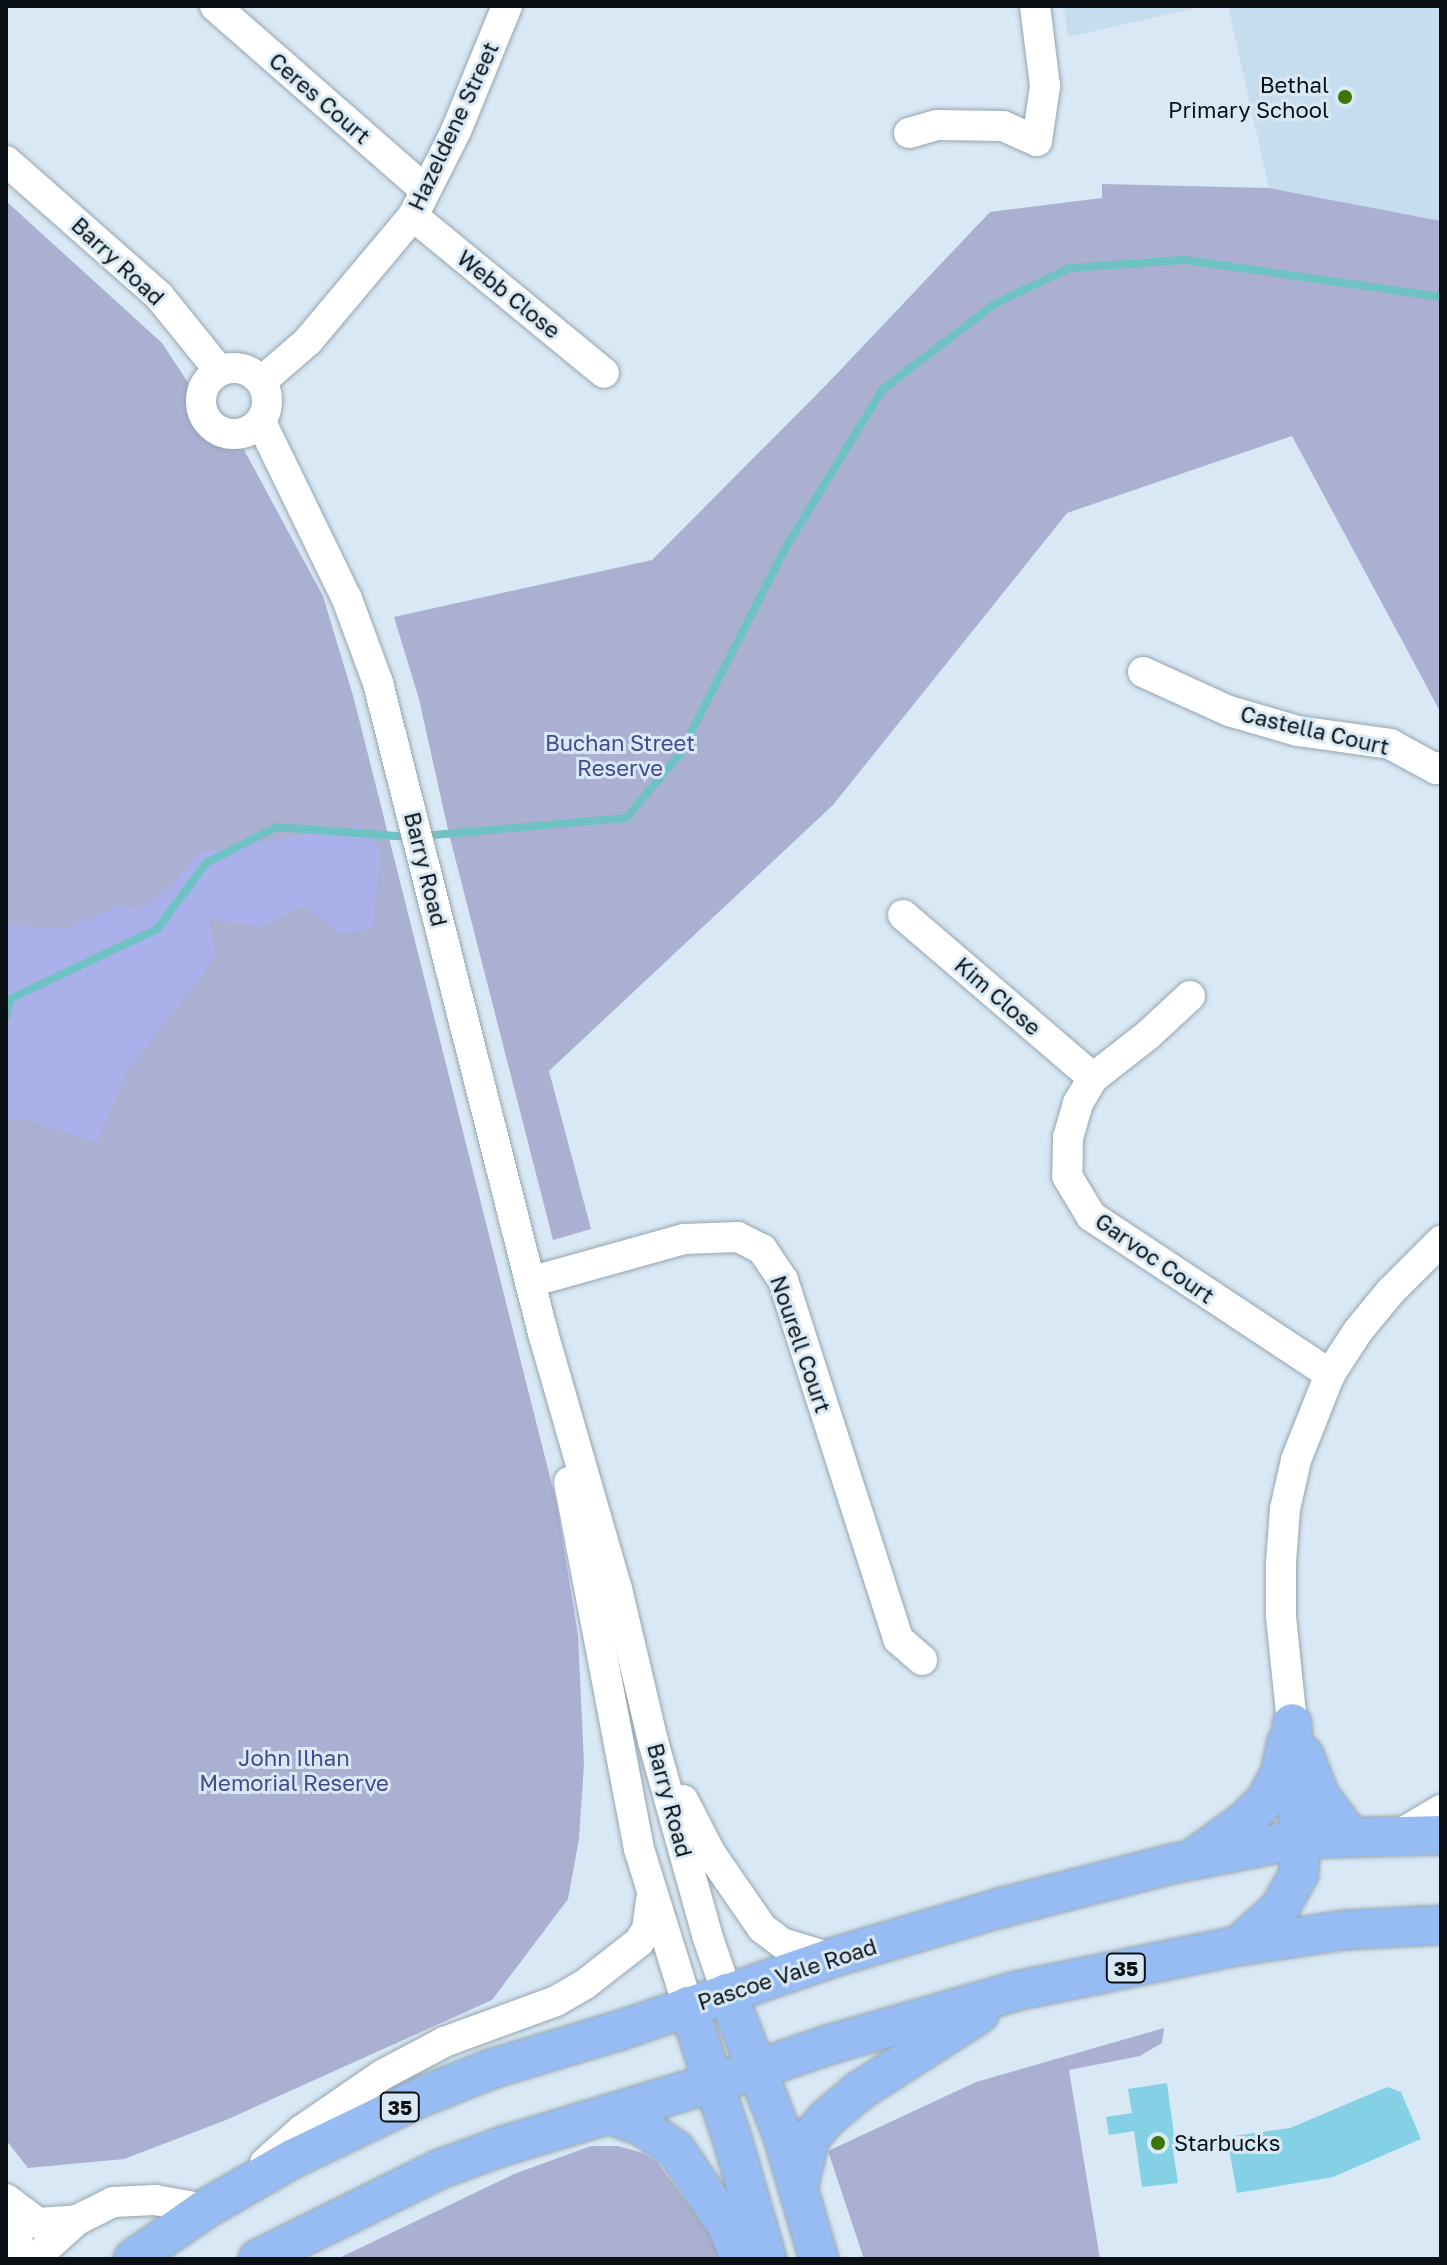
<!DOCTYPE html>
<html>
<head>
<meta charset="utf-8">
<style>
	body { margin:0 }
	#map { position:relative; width:1447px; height:2265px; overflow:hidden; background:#d8e8f4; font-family:"Golos Text",sans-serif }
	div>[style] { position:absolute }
	.built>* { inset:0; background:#c6dded }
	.green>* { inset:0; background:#abb0d2 }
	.forest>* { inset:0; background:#aab1ea }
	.stream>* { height:8px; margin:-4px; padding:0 4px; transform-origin:4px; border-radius:4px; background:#6fc2c3 }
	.building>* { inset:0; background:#84d1e6 }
	.roads { filter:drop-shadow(0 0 2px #95a5b0) drop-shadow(0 0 2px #95a5b0) }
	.minor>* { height:30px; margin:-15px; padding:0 15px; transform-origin:15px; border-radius:15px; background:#fff }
	.minor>.ring { margin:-15px; padding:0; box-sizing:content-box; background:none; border:30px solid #fff; border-radius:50% }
	.major>* { height:38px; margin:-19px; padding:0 19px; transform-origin:19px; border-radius:19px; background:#97bcf3 }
	.dots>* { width:22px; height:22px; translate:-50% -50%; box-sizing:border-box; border:4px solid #d8e8f4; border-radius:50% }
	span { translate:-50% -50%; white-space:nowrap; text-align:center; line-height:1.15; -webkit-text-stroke:6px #d8e8f4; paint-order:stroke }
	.shield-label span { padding:2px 6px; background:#d8e8f4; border:2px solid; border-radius:6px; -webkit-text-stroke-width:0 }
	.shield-label { font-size:20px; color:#0a1014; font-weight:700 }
	.poi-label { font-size:22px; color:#0a1014 }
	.right { translate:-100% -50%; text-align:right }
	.left { translate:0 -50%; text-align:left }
	.street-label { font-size:22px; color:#0a1014 }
	.park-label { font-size:22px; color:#45488c }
	.frame { position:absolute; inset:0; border:8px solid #0a1014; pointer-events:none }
</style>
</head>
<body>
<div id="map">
	<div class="built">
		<div style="clip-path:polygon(1064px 6px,1205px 6px,1068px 37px)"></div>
		<div style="clip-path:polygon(1228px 6px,1441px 6px,1441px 221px,1269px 188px)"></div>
	</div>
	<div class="green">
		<div style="clip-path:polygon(1102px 184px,1269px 188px,1441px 221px,1441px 713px,1292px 436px,1067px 513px,833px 805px,549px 1071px,591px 1229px,553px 1240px,449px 834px,419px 699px,394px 617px,652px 560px,829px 382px,990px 212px,1102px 198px)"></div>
		<div style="clip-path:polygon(6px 201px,162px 343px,189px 384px,193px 420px,208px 437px,243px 448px,323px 596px,354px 699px,557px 1505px,578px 1635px,584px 1764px,579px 1839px,568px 1899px,492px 2000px,226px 2120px,124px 2159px,28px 2168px,6px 2140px)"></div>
		<div style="clip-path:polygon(1164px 2028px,1162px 2043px,1140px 2056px,1069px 2070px,1100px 2259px,864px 2259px,828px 2151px,976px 2082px)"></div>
		<div style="clip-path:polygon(591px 2146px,618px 2146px,643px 2153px,658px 2163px,712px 2237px,720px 2259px,337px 2259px,514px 2174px)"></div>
	</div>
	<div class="forest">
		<div style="clip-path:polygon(360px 825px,380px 848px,373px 928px,339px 934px,305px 905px,263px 927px,208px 919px,217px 955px,127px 1072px,97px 1142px,27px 1120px,6px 1119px,6px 926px,71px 928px,119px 905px,139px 911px,173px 884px,198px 853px)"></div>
	</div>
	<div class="stream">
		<div style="left:423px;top:836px;width:204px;rotate:-5.1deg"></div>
		<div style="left:626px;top:818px;width:84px;rotate:-49.8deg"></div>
		<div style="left:680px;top:754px;width:233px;rotate:-62.9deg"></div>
		<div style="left:786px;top:547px;width:185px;rotate:-58.5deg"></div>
		<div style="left:883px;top:389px;width:142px;rotate:-37.3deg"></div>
		<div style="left:996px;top:303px;width:82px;rotate:-25.3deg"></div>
		<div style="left:1070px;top:268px;width:115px;rotate:-4deg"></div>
		<div style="left:1185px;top:260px;width:259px;rotate:8.2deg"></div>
		<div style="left:6px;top:1016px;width:17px;rotate:-77deg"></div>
		<div style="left:10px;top:999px;width:163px;rotate:-25.5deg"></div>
		<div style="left:157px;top:929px;width:82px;rotate:-53.4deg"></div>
		<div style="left:206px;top:863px;width:79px;rotate:-27.2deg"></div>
		<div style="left:276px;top:827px;width:134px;rotate:4.3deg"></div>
	</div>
	<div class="building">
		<div style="clip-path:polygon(1167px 2083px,1174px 2135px,1179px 2135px,1181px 2150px,1173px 2151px,1178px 2183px,1142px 2187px,1134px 2131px,1109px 2135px,1106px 2117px,1132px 2113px,1128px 2089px)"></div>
		<div style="clip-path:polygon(1387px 2087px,1401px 2092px,1421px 2139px,1333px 2177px,1237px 2193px,1227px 2137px,1290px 2128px)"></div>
	</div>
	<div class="roads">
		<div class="minor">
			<div style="left:215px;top:6px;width:279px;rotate:41.2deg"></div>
			<div style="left:909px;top:133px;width:29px;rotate:-16deg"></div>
			<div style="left:937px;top:125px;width:66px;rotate:0.9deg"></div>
			<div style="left:1003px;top:126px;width:37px;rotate:24deg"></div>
			<div style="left:1037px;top:141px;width:56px;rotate:-81.7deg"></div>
			<div style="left:1045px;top:86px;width:81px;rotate:-97.1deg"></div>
			<div style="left:6px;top:161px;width:204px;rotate:41.4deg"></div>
			<div style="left:159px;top:296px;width:95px;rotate:51deg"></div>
			<div style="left:413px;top:216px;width:247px;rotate:39.4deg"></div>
			<div class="ring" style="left:201px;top:368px;width:36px;height:36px"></div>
			<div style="left:262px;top:381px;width:61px;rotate:-41deg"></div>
			<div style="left:308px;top:341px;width:163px;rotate:-50deg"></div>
			<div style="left:413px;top:216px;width:95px;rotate:-63.2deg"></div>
			<div style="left:456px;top:131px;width:135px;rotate:-67.8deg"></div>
			<div style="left:261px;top:422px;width:197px;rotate:64.1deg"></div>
			<div style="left:347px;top:599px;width:90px;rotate:69.7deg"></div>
			<div style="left:378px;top:683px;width:671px;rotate:75.76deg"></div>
			<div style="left:543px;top:1333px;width:266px;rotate:73.9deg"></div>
			<div style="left:617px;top:1589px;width:156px;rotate:76.7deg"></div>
			<div style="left:653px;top:1741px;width:201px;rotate:74.4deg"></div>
			<div style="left:707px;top:1935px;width:61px;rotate:71deg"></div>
			<div style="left:1143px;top:672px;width:94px;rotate:24.4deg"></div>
			<div style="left:1229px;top:711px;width:72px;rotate:16.2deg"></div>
			<div style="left:1298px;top:731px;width:93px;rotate:8deg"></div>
			<div style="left:1390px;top:744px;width:52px;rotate:28.5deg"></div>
			<div style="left:1436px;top:769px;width:5px;rotate:-22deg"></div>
			<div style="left:903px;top:915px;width:250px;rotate:40.6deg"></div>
			<div style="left:1190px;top:996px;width:57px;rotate:137.1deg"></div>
			<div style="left:1148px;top:1035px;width:70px;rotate:142deg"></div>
			<div style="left:1093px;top:1078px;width:29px;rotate:121deg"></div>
			<div style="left:1078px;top:1103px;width:35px;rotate:106deg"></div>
			<div style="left:1068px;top:1137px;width:39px;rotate:91deg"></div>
			<div style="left:1067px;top:1176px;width:47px;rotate:59deg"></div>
			<div style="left:1091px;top:1216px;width:287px;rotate:33.5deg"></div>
			<div style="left:530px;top:1282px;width:160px;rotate:-15.6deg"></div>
			<div style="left:684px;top:1239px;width:54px;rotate:-2.1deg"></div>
			<div style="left:738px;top:1237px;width:27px;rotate:27deg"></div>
			<div style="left:762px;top:1249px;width:37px;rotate:56deg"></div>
			<div style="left:783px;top:1280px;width:377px;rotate:72.2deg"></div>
			<div style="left:898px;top:1639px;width:32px;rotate:41deg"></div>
			<div style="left:569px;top:1482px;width:374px;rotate:79.2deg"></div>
			<div style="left:639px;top:1849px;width:164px;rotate:72.7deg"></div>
			<div style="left:1292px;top:1723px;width:108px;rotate:-95.9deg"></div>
			<div style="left:1281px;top:1616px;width:53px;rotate:-90deg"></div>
			<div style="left:1281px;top:1563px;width:54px;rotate:-85.8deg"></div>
			<div style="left:1285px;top:1509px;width:50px;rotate:-77.3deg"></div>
			<div style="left:1296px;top:1460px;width:92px;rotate:-68.4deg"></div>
			<div style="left:1330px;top:1374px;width:51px;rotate:-56.9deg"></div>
			<div style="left:1358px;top:1331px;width:52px;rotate:-50.5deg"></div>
			<div style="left:1391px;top:1291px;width:71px;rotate:-45deg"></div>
			<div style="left:683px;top:1800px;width:61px;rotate:62.6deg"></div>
			<div style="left:711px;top:1854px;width:90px;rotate:55.4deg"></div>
			<div style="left:762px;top:1928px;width:25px;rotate:37deg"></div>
			<div style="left:782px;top:1943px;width:51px;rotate:17deg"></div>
			<div style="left:1399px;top:1835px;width:49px;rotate:-30.8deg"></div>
			<div style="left:265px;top:2163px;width:50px;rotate:-41.7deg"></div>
			<div style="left:302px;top:2130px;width:97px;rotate:-34.5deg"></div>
			<div style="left:382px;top:2075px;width:70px;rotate:-28deg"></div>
			<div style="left:444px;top:2042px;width:119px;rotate:-20.1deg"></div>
			<div style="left:556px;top:2001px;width:32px;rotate:-30deg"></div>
			<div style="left:584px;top:1985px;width:70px;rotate:-38deg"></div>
			<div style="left:639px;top:1942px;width:15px;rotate:-58deg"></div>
			<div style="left:647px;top:1929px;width:29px;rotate:-82deg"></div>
			<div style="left:6px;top:2199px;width:40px;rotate:37deg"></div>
			<div style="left:38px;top:2223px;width:39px;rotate:-4deg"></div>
			<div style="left:6px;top:2213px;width:24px;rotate:60deg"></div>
			<div style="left:18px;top:2234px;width:25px;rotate:97deg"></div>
			<div style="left:34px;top:2259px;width:58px;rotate:-42.2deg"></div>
			<div style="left:77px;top:2220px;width:40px;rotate:-26.6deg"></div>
			<div style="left:113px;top:2202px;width:42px;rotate:-2.7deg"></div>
			<div style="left:155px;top:2200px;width:51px;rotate:10.2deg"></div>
		</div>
		<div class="major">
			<div style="left:1304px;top:1755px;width:44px;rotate:68.7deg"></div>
			<div style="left:1320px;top:1796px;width:49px;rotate:53.4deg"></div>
			<div style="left:1198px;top:1855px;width:58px;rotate:-35.9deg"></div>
			<div style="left:1245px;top:1821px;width:28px;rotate:-45deg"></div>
			<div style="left:1265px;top:1801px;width:31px;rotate:-61deg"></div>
			<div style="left:1280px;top:1774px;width:33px;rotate:-78deg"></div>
			<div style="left:1238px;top:1946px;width:57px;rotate:-42.1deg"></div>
			<div style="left:1280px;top:1908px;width:39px;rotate:-61deg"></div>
			<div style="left:1299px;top:1874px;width:35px;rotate:-88deg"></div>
			<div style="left:1300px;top:1839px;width:116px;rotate:-93.9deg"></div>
			<div style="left:727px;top:1993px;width:155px;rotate:68.7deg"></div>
			<div style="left:783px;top:2137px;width:127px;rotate:73.6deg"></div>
			<div style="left:688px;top:2006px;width:139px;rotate:71.6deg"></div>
			<div style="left:732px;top:2138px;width:126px;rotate:73.9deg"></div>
			<div style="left:608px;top:2114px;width:37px;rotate:20deg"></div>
			<div style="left:643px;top:2127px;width:39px;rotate:35deg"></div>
			<div style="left:675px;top:2149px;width:88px;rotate:55.6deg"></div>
			<div style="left:725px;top:2222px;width:40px;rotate:66.6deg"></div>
			<div style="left:799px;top:2185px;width:48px;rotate:-76.8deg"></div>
			<div style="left:810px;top:2138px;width:25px;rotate:-50deg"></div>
			<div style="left:826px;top:2119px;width:43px;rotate:-40.3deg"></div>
			<div style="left:859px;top:2091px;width:143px;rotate:-32.7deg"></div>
			<div style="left:133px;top:2259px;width:88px;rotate:-34.8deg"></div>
			<div style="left:205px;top:2209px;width:100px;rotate:-29.9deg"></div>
			<div style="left:292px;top:2159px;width:145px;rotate:-25.7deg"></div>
			<div style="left:423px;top:2096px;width:73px;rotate:-21.7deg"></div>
			<div style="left:491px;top:2069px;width:133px;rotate:-16.7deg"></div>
			<div style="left:618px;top:2031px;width:225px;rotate:-18.9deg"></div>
			<div style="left:831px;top:1958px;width:176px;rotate:-16.5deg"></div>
			<div style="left:1000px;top:1908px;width:177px;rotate:-14.4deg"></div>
			<div style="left:1171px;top:1864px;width:131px;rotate:-11deg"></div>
			<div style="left:1300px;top:1839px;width:141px;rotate:-1.6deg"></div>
			<div style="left:258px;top:2259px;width:203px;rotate:-26.3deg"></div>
			<div style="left:440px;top:2169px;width:67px;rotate:-20.1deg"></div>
			<div style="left:503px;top:2146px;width:263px;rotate:-16.8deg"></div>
			<div style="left:755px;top:2070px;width:77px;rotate:-18.9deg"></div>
			<div style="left:828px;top:2045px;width:196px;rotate:-16deg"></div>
			<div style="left:1016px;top:1991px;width:227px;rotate:-11.5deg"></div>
			<div style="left:1238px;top:1946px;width:108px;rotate:-8.5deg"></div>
			<div style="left:1345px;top:1930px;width:96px;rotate:-3deg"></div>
		</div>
	</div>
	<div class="dots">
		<div style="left:1345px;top:97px;background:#3e7504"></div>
		<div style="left:1158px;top:2143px;background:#3e7504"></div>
	</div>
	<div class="shield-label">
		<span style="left:1126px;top:1968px">35</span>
		<span style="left:400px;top:2107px">35</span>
	</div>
	<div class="poi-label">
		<span class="right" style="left:1329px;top:97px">Bethal<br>Primary School</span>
		<span class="left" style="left:1174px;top:2143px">Starbucks</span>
	</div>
	<div class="street-label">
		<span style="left:320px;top:98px;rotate:41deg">Ceres Court</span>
		<span style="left:453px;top:126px;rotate:-65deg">Hazeldene Street</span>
		<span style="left:118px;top:261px;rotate:43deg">Barry Road</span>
		<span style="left:509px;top:294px;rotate:39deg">Webb Close</span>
		<span style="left:1315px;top:730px;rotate:13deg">Castella Court</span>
		<span style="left:426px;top:869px;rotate:76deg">Barry Road</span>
		<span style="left:998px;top:996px;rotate:41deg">Kim Close</span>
		<span style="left:1155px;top:1258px;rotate:35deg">Garvoc Court</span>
		<span style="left:801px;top:1344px;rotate:71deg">Nourell Court</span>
		<span style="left:670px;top:1800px;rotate:75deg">Barry Road</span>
		<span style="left:787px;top:1974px;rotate:-18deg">Pascoe Vale Road</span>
	</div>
	<div class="park-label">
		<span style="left:620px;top:755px">Buchan Street<br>Reserve</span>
		<span style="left:294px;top:1770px">John Ilhan<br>Memorial Reserve</span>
	</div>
	<div class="frame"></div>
</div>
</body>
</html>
